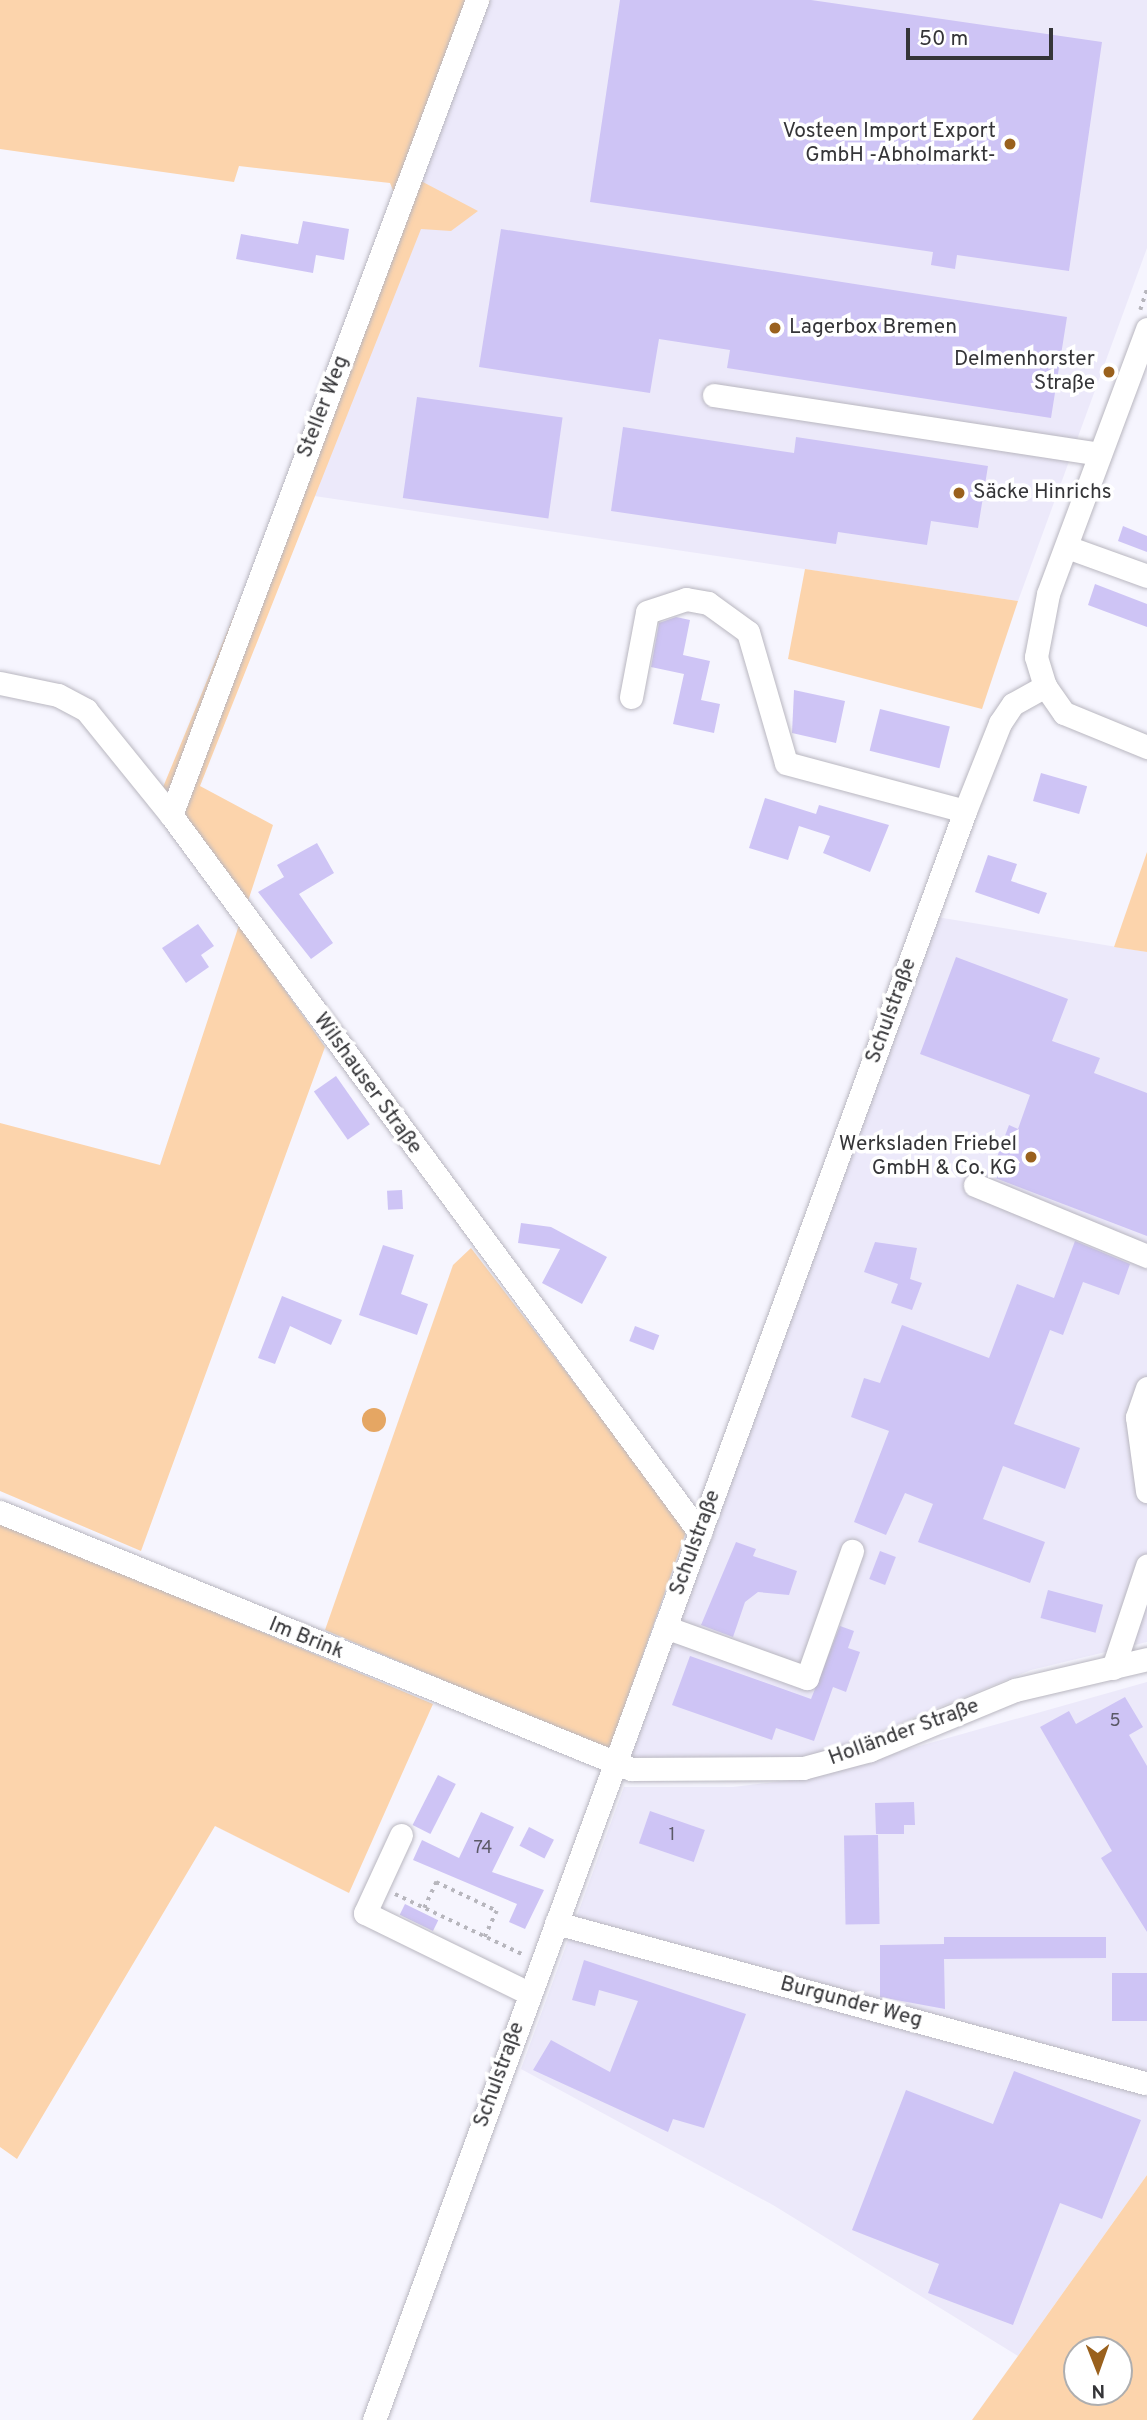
<!DOCTYPE html>
<html>
<head>
<meta charset="utf-8">
<style>
	body { margin:0 }
	#map { position:relative; width:1147px; height:2420px; overflow:hidden; background:#f6f5fe; font-family:Overpass,sans-serif }
	div>[style] { position:absolute }
	.built>* { inset:0; background:#ece9fa }
	.green>* { inset:0; background:#fcd4ac }
	.water>* { inset:0; background:#e5a663 }
	.round { border-radius:50% }
	.building>* { inset:0; background:#cec4f5; transform-origin:0 0 }
	.path>* { height:3.5px; margin-top:-1.75px; transform-origin:0; background:repeating-linear-gradient(90deg,#b7b6bd 0 3.5px,transparent 0 8.5px) }
	.roads { filter:drop-shadow(0 0 2px #b9b7c0) drop-shadow(0 0 2px #b9b7c0) }
	.minor>* { height:23px; margin:-11.5px; padding:0 11.5px; transform-origin:11.5px; border-radius:11.5px; background:#fff }
	.dots>* { width:19px; height:19px; translate:-50% -50%; box-sizing:border-box; border:4px solid #fff; border-radius:50% }
	span { translate:-50% -50%; white-space:nowrap; text-align:center; line-height:1.15; -webkit-text-stroke:7px #fff; paint-order:stroke }
	.number-label { font-size:18px; color:#5b5967 }
	.number-label span { -webkit-text-stroke-width:0 }
	.poi-label { font-size:21px; color:#353538 }
	.right { translate:-100% -50%; text-align:right }
	.left { translate:0 -50%; text-align:left }
	.street-label { font-size:21px; color:#353538 }
	.north { position:absolute; left:1063px; top:2336px; width:70px; height:70px; box-sizing:border-box; background:#fff; border:2px solid #aeaeaf; border-radius:50%; rotate:179deg; font-size:19px; font-weight:700; line-height:28px; text-align:center; color:#353538 }
	.north::after { content:''; display:block; margin:auto; width:24px; height:32px; background:#9a611d; clip-path:polygon(50% 0,100% 100%,50% 72%,0 100%) }
	.scale { position:absolute; left:906px; top:28px; width:147px; height:32px; box-sizing:border-box; border:4px solid #353538; border-top:0; padding-left:9px; font-size:21px; line-height:24px; white-space:nowrap; color:#353538; -webkit-text-stroke:5px #fff; paint-order:stroke }
</style>
</head>
<body>
<div id="map">
	<div class="built">
		<div style="clip-path:polygon(490px 0,1147px 0,1147px 248px,1018px 601px,301px 494px)"></div>
		<div style="clip-path:polygon(937px 917px,1147px 952px,1147px 1642px,1031px 1670px,809px 1760px,627px 1757px)"></div>
		<div style="clip-path:polygon(1147px 1682px,1147px 2175px,1018px 2356px,773px 2205px,521px 2069px,624px 1787px,733px 1787px,806px 1778px)"></div>
	</div>
	<div class="green">
		<div style="clip-path:polygon(0 0,490px 0,421px 181px,478px 211px,451px 231px,421px 229px,200px 786px,273px 825px,248px 901px,161px 792px,401px 210px,390px 183px,239px 166px,234px 182px,0 149px)"></div>
		<div style="clip-path:polygon(805px 569px,1018px 601px,982px 709px,788px 659px)"></div>
		<div style="clip-path:polygon(1147px 852px,1147px 952px,1114px 947px)"></div>
		<div style="clip-path:polygon(239px 925px,325px 1047px,141px 1551px,0 1491px,0 1123px,160px 1165px)"></div>
		<div style="clip-path:polygon(471px 1248px,687px 1529px,609px 1751px,325px 1630px,453px 1265px)"></div>
		<div style="clip-path:polygon(0 1522px,433px 1704px,349px 1893px,215px 1826px,17px 2159px,0 2147px)"></div>
		<div style="clip-path:polygon(evenodd,1147px 2175px,1147px 2420px,972px 2420px,1018px 2356px,1147px 2175px,1077px 2350px,1119px 2350px,1119px 2392px,1077px 2392px,1077px 2350px)"></div>
	</div>
	<div class="water">
		<div class="round" style="left:362px;top:1408px;width:24px;height:24px"></div>
	</div>
	<div class="building">
		<div style="clip-path:polygon(620px 0,811px 0,1102px 42px,1069px 271px,957px 255px,955px 269px,931px 265px,933px 252px,590px 202px)"></div>
		<div style="clip-path:polygon(303px 221px,349px 229px,344px 260px,316px 255px,313px 273px,236px 259px,241px 234px,298px 244px)"></div>
		<div style="clip-path:polygon(501px 229px,1067px 317px,1051px 418px,727px 368px,730px 350px,659px 339px,650px 393px,479px 367px)"></div>
		<div style="left:417px;top:397px;width:147px;height:102px;rotate:8deg"></div>
		<div style="clip-path:polygon(623px 427px,794px 453px,796px 437px,988px 466px,978px 528px,931px 521px,927px 545px,838px 532px,836px 544px,611px 511px)"></div>
		<div style="clip-path:polygon(1123px 526px,1147px 536px,1147px 552px,1118px 541px)"></div>
		<div style="clip-path:polygon(1095px 584px,1147px 604px,1147px 627px,1088px 605px)"></div>
		<div style="clip-path:polygon(676px 617px,690px 620px,683px 655px,710px 661px,701px 700px,720px 704px,714px 733px,673px 724px,684px 674px,651px 667px,659px 623px)"></div>
		<div style="clip-path:polygon(794px 690px,845px 701px,836px 743px,792px 733px)"></div>
		<div style="left:880px;top:709px;width:72px;height:43px;rotate:14deg"></div>
		<div style="left:1041px;top:773px;width:48px;height:29px;rotate:16deg"></div>
		<div style="clip-path:polygon(765px 798px,816px 814px,819px 805px,889px 825px,870px 872px,823px 853px,830px 836px,799px 826px,788px 860px,749px 848px)"></div>
		<div style="clip-path:polygon(317px 843px,334px 873px,299px 894px,333px 943px,311px 959px,258px 892px,284px 877px,277px 865px)"></div>
		<div style="clip-path:polygon(988px 855px,1017px 864px,1011px 881px,1047px 893px,1039px 914px,975px 892px)"></div>
		<div style="clip-path:polygon(198px 924px,214px 946px,201px 955px,209px 967px,186px 983px,162px 948px)"></div>
		<div style="clip-path:polygon(956px 957px,1068px 999px,1052px 1041px,1100px 1058px,1094px 1073px,1147px 1093px,1147px 1236px,990px 1176px,1009px 1125px,1018px 1129px,1030px 1095px,920px 1054px)"></div>
		<div style="left:336px;top:1076px;width:59px;height:27px;rotate:55deg"></div>
		<div style="left:402px;top:1190px;width:19px;height:15px;rotate:87deg"></div>
		<div style="clip-path:polygon(521px 1223px,551px 1227px,607px 1257px,582px 1304px,542px 1283px,560px 1249px,518px 1243px)"></div>
		<div style="clip-path:polygon(1075px 1241px,1130px 1264px,1119px 1295px,1083px 1282px,1063px 1335px,1050px 1330px,1014px 1424px,1080px 1448px,1065px 1489px,1003px 1466px,983px 1519px,1045px 1542px,1030px 1583px,918px 1542px,933px 1504px,905px 1493px,886px 1535px,854px 1522px,889px 1431px,851px 1417px,864px 1378px,880px 1383px,902px 1325px,989px 1358px,1017px 1284px,1054px 1298px)"></div>
		<div style="clip-path:polygon(875px 1242px,917px 1248px,910px 1279px,922px 1283px,912px 1310px,891px 1303px,898px 1284px,864px 1272px)"></div>
		<div style="clip-path:polygon(383px 1245px,414px 1255px,401px 1294px,428px 1304px,417px 1335px,359px 1315px)"></div>
		<div style="clip-path:polygon(282px 1296px,342px 1320px,331px 1345px,290px 1326px,275px 1364px,258px 1358px)"></div>
		<div style="left:635px;top:1326px;width:26px;height:16px;rotate:21deg"></div>
		<div style="clip-path:polygon(736px 1542px,756px 1549px,753px 1556px,797px 1571px,789px 1595px,758px 1592px,745px 1602px,733px 1637px,701px 1625px)"></div>
		<div style="left:880px;top:1551px;width:17px;height:30px;rotate:21deg"></div>
		<div style="left:1048px;top:1590px;width:57px;height:29px;rotate:15deg"></div>
		<div style="clip-path:polygon(840px 1626px,854px 1631px,848px 1648px,860px 1652px,846px 1692px,833px 1687px,814px 1741px,776px 1728px,772px 1740px,672px 1705px,690px 1656px,811px 1699px)"></div>
		<div style="clip-path:polygon(1125px 1697px,1143px 1727px,1129px 1735px,1147px 1766px,1147px 1932px,1101px 1858px,1112px 1851px,1040px 1727px,1069px 1711px,1076px 1724px)"></div>
		<div style="left:438px;top:1775px;width:20px;height:56px;rotate:27deg"></div>
		<div style="clip-path:polygon(914px 1802px,915px 1825px,904px 1825px,904px 1834px,876px 1834px,875px 1803px)"></div>
		<div style="left:650px;top:1811px;width:58px;height:34px;rotate:19deg"></div>
		<div style="clip-path:polygon(481px 1812px,514px 1827px,492px 1872px,544px 1890px,525px 1929px,509px 1922px,517px 1904px,413px 1860px,422px 1840px,459px 1858px)"></div>
		<div style="left:529px;top:1827px;width:28px;height:21px;rotate:27deg"></div>
		<div style="left:878px;top:1835px;width:89px;height:34px;rotate:89deg"></div>
		<div style="left:405px;top:1904px;width:37px;height:12px;rotate:26deg"></div>
		<div style="clip-path:polygon(944px 1937px,1106px 1937px,1106px 1958px,944px 1959px,945px 2009px,880px 1997px,880px 1945px,944px 1944px)"></div>
		<div style="clip-path:polygon(584px 1960px,746px 2014px,704px 2128px,673px 2119px,668px 2132px,533px 2070px,551px 2040px,610px 2072px,638px 2001px,599px 1990px,595px 2006px,572px 2000px)"></div>
		<div style="left:1147px;top:1973px;width:48px;height:35px;rotate:90deg"></div>
		<div style="clip-path:polygon(1014px 2071px,1141px 2120px,1102px 2219px,1060px 2203px,1013px 2325px,928px 2293px,939px 2264px,852px 2230px,906px 2090px,993px 2124px)"></div>
	</div>
	<div class="path">
		<div style="left:1140px;top:310px;width:23px;rotate:-72deg"></div>
		<div style="left:395px;top:1894px;width:143px;rotate:25.3deg"></div>
		<div style="left:424px;top:1908px;width:29px;rotate:-65deg"></div>
		<div style="left:436px;top:1882px;width:68px;rotate:25.4deg"></div>
		<div style="left:497px;top:1911px;width:29px;rotate:115deg"></div>
	</div>
	<div class="roads">
		<div class="minor">
			<div style="left:1147px;top:329px;width:283px;rotate:110.5deg"></div>
			<div style="left:1048px;top:594px;width:64px;rotate:100.8deg"></div>
			<div style="left:1036px;top:657px;width:30px;rotate:73deg"></div>
			<div style="left:1045px;top:686px;width:33px;rotate:55deg"></div>
			<div style="left:1064px;top:713px;width:90px;rotate:22.3deg"></div>
			<div style="left:714px;top:395px;width:390px;rotate:8.7deg"></div>
			<div style="left:1067px;top:547px;width:85px;rotate:19.9deg"></div>
			<div style="left:0;top:683px;width:59px;rotate:11.7deg"></div>
			<div style="left:58px;top:695px;width:32px;rotate:28deg"></div>
			<div style="left:86px;top:710px;width:135px;rotate:51deg"></div>
			<div style="left:171px;top:815px;width:892px;rotate:53.62deg"></div>
			<div style="left:631px;top:697px;width:86px;rotate:-79.3deg"></div>
			<div style="left:647px;top:612px;width:41px;rotate:-18.4deg"></div>
			<div style="left:686px;top:599px;width:22px;rotate:10deg"></div>
			<div style="left:708px;top:603px;width:49px;rotate:35.9deg"></div>
			<div style="left:748px;top:632px;width:136px;rotate:73.8deg"></div>
			<div style="left:786px;top:763px;width:185px;rotate:15deg"></div>
			<div style="left:171px;top:815px;width:871px;rotate:-69.42deg"></div>
			<div style="left:975px;top:1185px;width:186px;rotate:22.4deg"></div>
			<div style="left:1147px;top:1388px;width:31px;rotate:109deg"></div>
			<div style="left:1137px;top:1417px;width:75px;rotate:82.3deg"></div>
			<div style="left:0;top:1512px;width:681px;rotate:22.16deg"></div>
			<div style="left:631px;top:1769px;width:172px;rotate:-0.3deg"></div>
			<div style="left:803px;top:1768px;width:69px;rotate:-15deg"></div>
			<div style="left:870px;top:1750px;width:157px;rotate:-22.5deg"></div>
			<div style="left:1015px;top:1690px;width:136px;rotate:-13.2deg"></div>
			<div style="left:665px;top:1627px;width:151px;rotate:19.8deg"></div>
			<div style="left:807px;top:1678px;width:135px;rotate:-70.5deg"></div>
			<div style="left:1113px;top:1668px;width:108px;rotate:-71.6deg"></div>
			<div style="left:401px;top:1835px;width:86px;rotate:114.8deg"></div>
			<div style="left:365px;top:1913px;width:184px;rotate:26.1deg"></div>
			<div style="left:556px;top:1923px;width:610px;rotate:15.2deg"></div>
			<div style="left:374px;top:2420px;width:1714px;rotate:-69.83deg"></div>
			<div style="left:965px;top:811px;width:95px;rotate:-68.3deg"></div>
			<div style="left:1000px;top:723px;width:23px;rotate:-56deg"></div>
			<div style="left:1013px;top:704px;width:37px;rotate:-29deg"></div>
		</div>
	</div>
	<div class="dots">
		<div style="left:1010px;top:144px;background:#9a611d"></div>
		<div style="left:775px;top:328px;background:#9a611d"></div>
		<div style="left:1109px;top:372px;background:#9a611d"></div>
		<div style="left:959px;top:493px;background:#9a611d"></div>
		<div style="left:1031px;top:1157px;background:#9a611d"></div>
	</div>
	<div class="number-label">
		<span style="left:1115px;top:1722px">5</span>
		<span style="left:672px;top:1836px">1</span>
		<span style="left:483px;top:1849px">74</span>
	</div>
	<div class="poi-label">
		<span class="right" style="left:996px;top:144px">Vosteen Import Export<br>GmbH -Abholmarkt-</span>
		<span class="left" style="left:789px;top:328px">Lagerbox Bremen</span>
		<span class="right" style="left:1095px;top:372px">Delmenhorster<br>Straße</span>
		<span class="left" style="left:973px;top:493px">Säcke Hinrichs</span>
		<span class="right" style="left:1017px;top:1157px">Werksladen Friebel<br>GmbH &amp; Co. KG</span>
	</div>
	<div class="street-label">
		<span style="left:324px;top:407px;rotate:-69deg">Steller Weg</span>
		<span style="left:892px;top:1011px;rotate:-70deg">Schulstraße</span>
		<span style="left:367px;top:1084px;rotate:54deg">Wilshauser Straße</span>
		<span style="left:696px;top:1543px;rotate:-70deg">Schulstraße</span>
		<span style="left:306px;top:1639px;rotate:22deg">Im Brink</span>
		<span style="left:904px;top:1733px;rotate:-20deg">Holländer Straße</span>
		<span style="left:851px;top:2003px;rotate:15deg">Burgunder Weg</span>
		<span style="left:500px;top:2075px;rotate:-70deg">Schulstraße</span>
	</div>
	<div class="north">N</div>
	<div class="scale">50 m</div>
</div>
</body>
</html>
